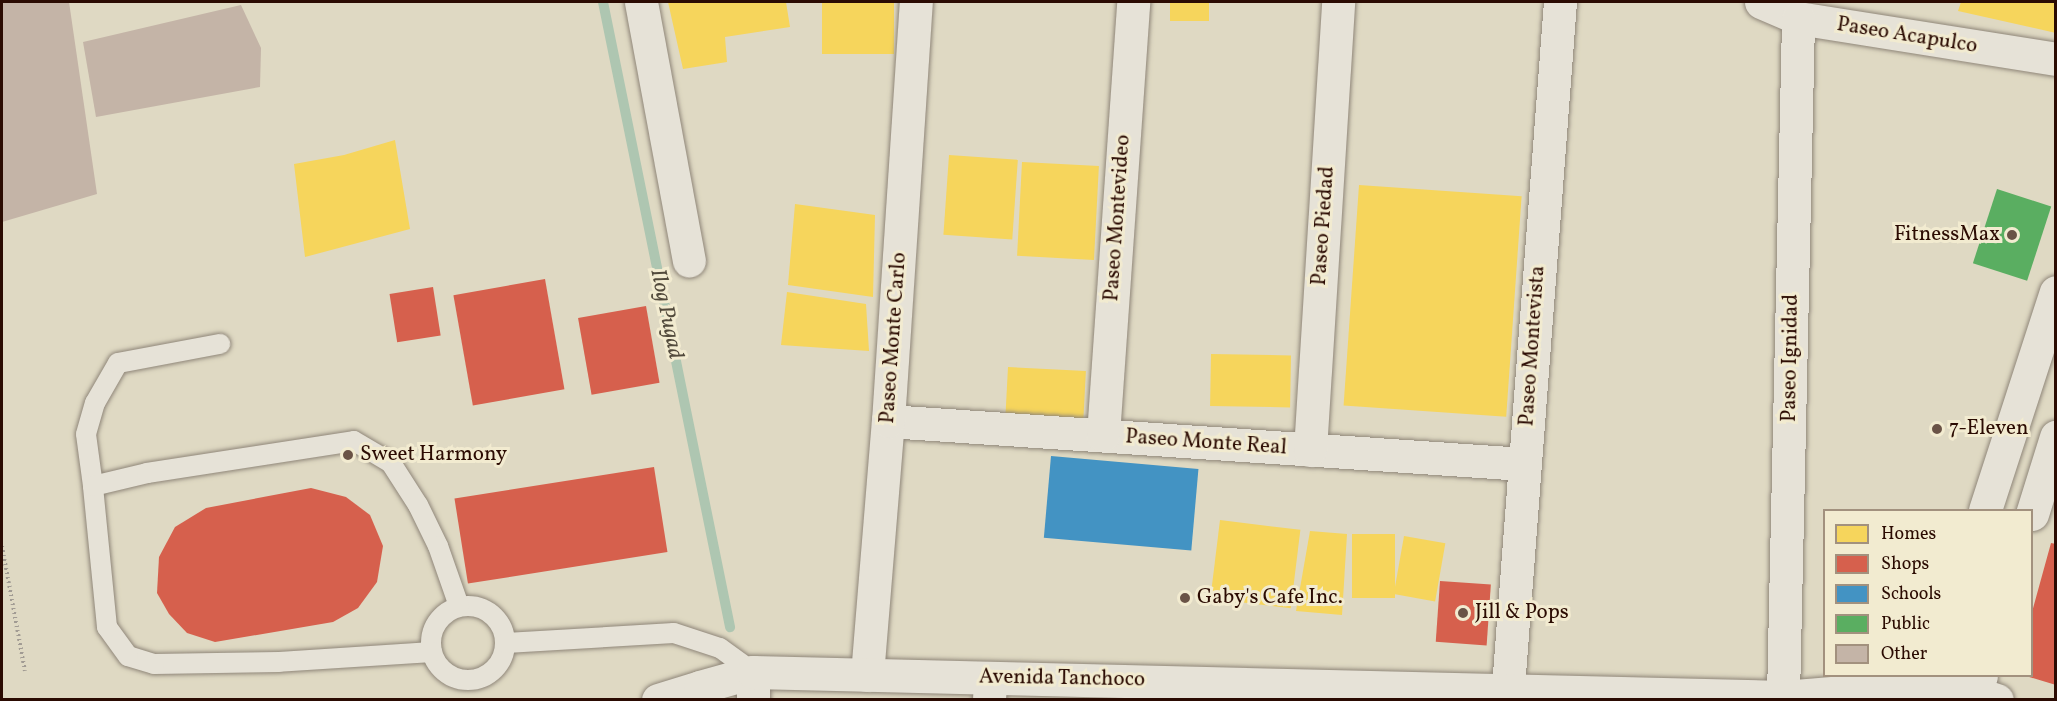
<!DOCTYPE html>
<html>
<head>
<meta charset="utf-8">
<style>
	body { margin:0 }
	#map { position:relative; width:2057px; height:701px; overflow:hidden; background:#dfd9c3; font-family:Vollkorn,serif }
	div>[style] { position:absolute }
	.homes>* { inset:0; background:#f6d55c; transform-origin:0 0 }
	.shops>* { inset:0; background:#d6604d; transform-origin:0 0 }
	.schools>* { inset:0; background:#4393c3; transform-origin:0 0 }
	.public>* { inset:0; background:#5aae61; transform-origin:0 0 }
	.stream>* { height:10px; margin:-5px; padding:0 5px; transform-origin:5px; border-radius:5px; background:#aec6b1 }
	.building>* { inset:0; background:#c4b4a7 }
	.path>* { height:4px; margin-top:-2px; transform-origin:0; background:repeating-linear-gradient(90deg,#a19b93 0 1.5px,transparent 0 4.5px) }
	.roads { filter:drop-shadow(0 0 2px #8f8679) drop-shadow(0 0 2px #8f8679) }
	.service>* { height:20px; margin:-10px; padding:0 10px; transform-origin:10px; border-radius:10px; background:#e6e2d7 }
	.service>.ring { margin:-10px; padding:0; box-sizing:content-box; background:none; border:20px solid #e6e2d7; border-radius:50% }
	.minor>* { height:33px; margin:-16.5px; padding:0 16.5px; transform-origin:16.5px; border-radius:16.5px; background:#e6e2d7 }
	.tertiary>* { height:33px; margin:-16.5px; padding:0 16.5px; transform-origin:16.5px; border-radius:16.5px; background:#e6e2d7 }
	.dots>* { width:16px; height:16px; translate:-50% -50%; box-sizing:border-box; border:3px solid #f2ebd0; border-radius:50% }
	span { translate:-50% -50%; white-space:nowrap; text-align:center; line-height:1.15; -webkit-text-stroke:6px #f2ebd0; paint-order:stroke }
	.street-label { font-size:21px; color:#2b0b02 }
	.poi-label { font-size:21px; color:#2b0b02 }
	.right { translate:-100% -50%; text-align:right }
	.left { translate:0 -50%; text-align:left }
	.water-label { font-size:22px; color:#524a3c; font-style:italic }
	.frame { position:absolute; inset:0; border:3px solid #2b0b02; pointer-events:none }
	.legend { position:absolute; left:1823px; top:509px; width:210px; height:168px; box-sizing:border-box; background:#f2ebd0; border:2px solid #a2917e; margin:0; padding:8px 10px; list-style:none; font-size:18px; color:#2b0b02 }
	.legend li { display:flex; align-items:center; gap:12px; height:30px }
	.legend b { width:30px; border:2px solid #a2917e }
</style>
</head>
<body>
<div id="map">
	<div class="homes">
		<div style="clip-path:polygon(668px 2px,786px 2px,790px 27px,725px 37px,727px 62px,683px 69px)"></div>
		<div style="left:822px;top:2px;width:72px;height:52px"></div>
		<div style="left:1170px;top:2px;width:39px;height:19px"></div>
		<div style="clip-path:polygon(1961px 2px,2056px 2px,2056px 33px,1958px 11px)"></div>
		<div style="clip-path:polygon(395px 140px,410px 229px,305px 257px,294px 164px,344px 155px)"></div>
		<div style="left:949px;top:155px;width:69px;height:80px;rotate:4deg"></div>
		<div style="left:1022px;top:162px;width:77px;height:94px;rotate:3deg"></div>
		<div style="left:1359px;top:185px;width:163px;height:221px;rotate:4deg"></div>
		<div style="clip-path:polygon(795px 204px,875px 215px,873px 297px,788px 285px)"></div>
		<div style="clip-path:polygon(787px 292px,866px 304px,869px 351px,781px 345px)"></div>
		<div style="left:1211px;top:354px;width:80px;height:52px;rotate:1deg"></div>
		<div style="left:1008px;top:367px;width:78px;height:50px;rotate:3deg"></div>
		<div style="left:1220px;top:520px;width:81px;height:79px;rotate:7deg"></div>
		<div style="clip-path:polygon(1310px 531px,1347px 534px,1342px 615px,1296px 611px)"></div>
		<div style="left:1352px;top:534px;width:43px;height:64px"></div>
		<div style="left:1404px;top:536px;width:42px;height:59px;rotate:10deg"></div>
	</div>
	<div class="shops">
		<div style="left:545px;top:279px;width:112px;height:93px;rotate:80deg"></div>
		<div style="left:433px;top:287px;width:49px;height:44px;rotate:81deg"></div>
		<div style="left:646px;top:306px;width:78px;height:69px;rotate:80deg"></div>
		<div style="left:654px;top:467px;width:86px;height:202px;rotate:81deg"></div>
		<div style="clip-path:polygon(311px 488px,346px 497px,370px 515px,383px 546px,377px 582px,358px 608px,333px 622px,215px 642px,187px 633px,169px 614px,157px 593px,159px 557px,175px 527px,206px 508px)"></div>
		<div style="clip-path:polygon(2051px 543px,2056px 544px,2056px 685px,2026px 676px,2032px 676px,2032px 612px)"></div>
		<div style="left:1440px;top:581px;width:51px;height:61px;rotate:4deg"></div>
	</div>
	<div class="schools">
		<div style="left:1051px;top:456px;width:148px;height:82px;rotate:5deg"></div>
	</div>
	<div class="public">
		<div style="left:1997px;top:189px;width:57px;height:78px;rotate:18deg"></div>
	</div>
	<div class="stream">
		<div style="left:603px;top:2px;width:638px;rotate:78.51deg"></div>
	</div>
	<div class="building">
		<div style="clip-path:polygon(2px 2px,69px 2px,97px 194px,2px 222px)"></div>
		<div style="clip-path:polygon(241px 5px,261px 48px,260px 87px,96px 117px,83px 42px)"></div>
	</div>
	<div class="path">
		<div style="left:2px;top:546px;width:127px;rotate:79.6deg"></div>
	</div>
	<div class="roads">
		<div class="service">
			<div style="left:93px;top:486px;width:52px;rotate:-97.7deg"></div>
			<div style="left:86px;top:434px;width:32px;rotate:-74deg"></div>
			<div style="left:95px;top:403px;width:46px;rotate:-60.1deg"></div>
			<div style="left:118px;top:363px;width:104px;rotate:-10.6deg"></div>
			<div class="ring" style="left:431px;top:606px;width:54px;height:54px"></div>
			<div style="left:506px;top:643px;width:168px;rotate:-3.4deg"></div>
			<div style="left:674px;top:633px;width:48px;rotate:18.1deg"></div>
			<div style="left:720px;top:648px;width:41px;rotate:36deg"></div>
			<div style="left:432px;top:652px;width:153px;rotate:176.3deg"></div>
			<div style="left:279px;top:662px;width:125px;rotate:179.1deg"></div>
			<div style="left:154px;top:664px;width:27px;rotate:-163deg"></div>
			<div style="left:128px;top:656px;width:36px;rotate:-126deg"></div>
			<div style="left:107px;top:627px;width:142px;rotate:-95.7deg"></div>
			<div style="left:93px;top:486px;width:56px;rotate:-13.5deg"></div>
			<div style="left:147px;top:473px;width:209px;rotate:-8.8deg"></div>
			<div style="left:354px;top:441px;width:43px;rotate:30.7deg"></div>
			<div style="left:391px;top:463px;width:50px;rotate:57.3deg"></div>
			<div style="left:418px;top:505px;width:46px;rotate:64deg"></div>
			<div style="left:438px;top:546px;width:64px;rotate:70.7deg"></div>
		</div>
		<div class="minor">
			<div style="left:641px;top:2px;width:263px;rotate:79.5deg"></div>
			<div style="left:1761px;top:2px;width:40px;rotate:23.4deg"></div>
			<div style="left:1798px;top:18px;width:261px;rotate:9deg"></div>
			<div style="left:888px;top:421px;width:636px;rotate:3.87deg"></div>
			<div style="left:1103px;top:435px;width:434px;rotate:-86deg"></div>
			<div style="left:1310px;top:450px;width:449px;rotate:-86.4deg"></div>
			<div style="left:753px;top:672px;width:28px;rotate:90deg"></div>
			<div style="left:867px;top:675px;width:255px;rotate:-85.3deg"></div>
			<div style="left:888px;top:421px;width:420px;rotate:-86.2deg"></div>
			<div style="left:1975px;top:693px;width:23px;rotate:18deg"></div>
			<div style="left:1783px;top:697px;width:679px;rotate:-88.73deg"></div>
			<div style="left:658px;top:700px;width:44px;rotate:-17.2deg"></div>
			<div style="left:989px;top:700px;width:22px;rotate:-87deg"></div>
			<div style="left:1507px;top:700px;width:700px;rotate:-85.66deg"></div>
		</div>
		<div class="tertiary">
			<div style="left:1985px;top:510px;width:229px;rotate:-72deg"></div>
			<div style="left:2032px;top:514px;width:81px;rotate:-72.7deg"></div>
			<div style="left:700px;top:687px;width:55px;rotate:-15.8deg"></div>
			<div style="left:753px;top:672px;width:1030px;rotate:1.39deg"></div>
			<div style="left:1783px;top:697px;width:146px;rotate:-4.7deg"></div>
			<div style="left:1929px;top:685px;width:47px;rotate:9.9deg"></div>
			<div style="left:1975px;top:693px;width:18px;rotate:-71deg"></div>
		</div>
	</div>
	<div class="dots">
		<div style="left:2012px;top:235px;background:#6a5346"></div>
		<div style="left:1937px;top:429px;background:#6a5346"></div>
		<div style="left:348px;top:455px;background:#6a5346"></div>
		<div style="left:1185px;top:598px;background:#6a5346"></div>
		<div style="left:1463px;top:613px;background:#6a5346"></div>
	</div>
	<div class="street-label">
		<span style="left:1907px;top:36px;rotate:9deg">Paseo Acapulco</span>
		<span style="left:1118px;top:218px;rotate:-86deg">Paseo Montevideo</span>
		<span style="left:1324px;top:226px;rotate:-86deg">Paseo Piedad</span>
		<span style="left:894px;top:338px;rotate:-86deg">Paseo Monte Carlo</span>
		<span style="left:1533px;top:346px;rotate:-86deg">Paseo Montevista</span>
		<span style="left:1791px;top:358px;rotate:-89deg">Paseo Ignidad</span>
		<span style="left:1206px;top:443px;rotate:4deg">Paseo Monte Real</span>
		<span style="left:1062px;top:679px;rotate:1deg">Avenida Tanchoco</span>
	</div>
	<div class="poi-label">
		<span class="right" style="left:2000px;top:235px">FitnessMax</span>
		<span class="left" style="left:1949px;top:429px">7-Eleven</span>
		<span class="left" style="left:360px;top:455px">Sweet Harmony</span>
		<span class="left" style="left:1197px;top:598px">Gaby's Cafe Inc.</span>
		<span class="left" style="left:1475px;top:613px">Jill &amp; Pops</span>
	</div>
	<div class="water-label">
		<span style="left:666px;top:314px;rotate:78deg">Ilog Pugad</span>
	</div>
	<div class="frame"></div>
	<ul class="legend">
	<li><b style="height:16px;background:#f6d55c"></b>Homes</li>
	<li><b style="height:16px;background:#d6604d"></b>Shops</li>
	<li><b style="height:16px;background:#4393c3"></b>Schools</li>
	<li><b style="height:16px;background:#5aae61"></b>Public</li>
	<li><b style="height:16px;background:#c4b4a7"></b>Other</li>
	</ul>
</div>
</body>
</html>
